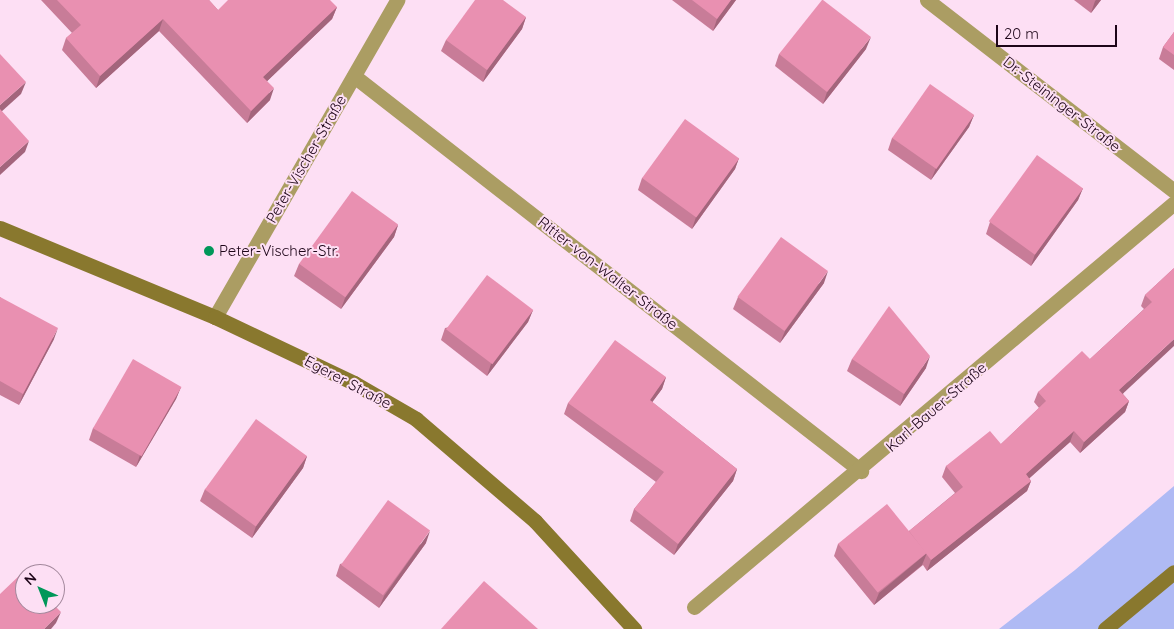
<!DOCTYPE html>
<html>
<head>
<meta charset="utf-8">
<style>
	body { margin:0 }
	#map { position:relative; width:1174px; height:629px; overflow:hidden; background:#fddff4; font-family:Quicksand,sans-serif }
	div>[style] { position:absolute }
	.green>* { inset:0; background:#afbaf4 }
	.street>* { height:15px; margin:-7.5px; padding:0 7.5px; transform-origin:7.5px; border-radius:7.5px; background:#ab9d63 }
	.secondary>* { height:15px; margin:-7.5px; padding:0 7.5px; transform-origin:7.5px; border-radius:7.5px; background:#89782e }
	.wall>* { inset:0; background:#c87c98 }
	.shaded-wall>* { inset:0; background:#a3657c }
	.building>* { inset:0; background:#e990b1; transform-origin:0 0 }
	.dots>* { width:14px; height:14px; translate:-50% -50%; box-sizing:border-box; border:2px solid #fddff4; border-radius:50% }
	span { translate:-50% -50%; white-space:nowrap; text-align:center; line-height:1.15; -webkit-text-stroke:4px #fddff4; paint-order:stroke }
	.street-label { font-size:15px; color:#1d0518 }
	.poi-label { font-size:15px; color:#1d0518 }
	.left { translate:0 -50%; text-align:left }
	.north { position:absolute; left:15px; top:564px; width:50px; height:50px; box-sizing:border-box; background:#fddff4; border:1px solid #a3889c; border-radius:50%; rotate:316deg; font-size:14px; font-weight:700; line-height:20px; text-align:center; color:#1d0518 }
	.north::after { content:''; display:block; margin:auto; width:18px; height:22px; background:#009759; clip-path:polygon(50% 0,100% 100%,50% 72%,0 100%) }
	.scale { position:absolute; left:996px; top:25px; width:121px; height:22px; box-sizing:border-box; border:2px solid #1d0518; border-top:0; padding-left:6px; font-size:15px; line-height:18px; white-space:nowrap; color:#1d0518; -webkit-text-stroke:4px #fddff4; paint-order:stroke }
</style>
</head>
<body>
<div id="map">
	<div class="green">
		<div style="clip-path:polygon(1174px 486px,1174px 629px,999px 629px,1075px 570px)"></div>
	</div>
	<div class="street">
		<div style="left:927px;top:0;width:312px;rotate:37.7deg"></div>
		<div style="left:354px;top:76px;width:643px;rotate:37.92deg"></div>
		<div style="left:215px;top:317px;width:366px;rotate:-60.1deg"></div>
		<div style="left:694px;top:607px;width:627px;rotate:-40.09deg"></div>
	</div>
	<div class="secondary">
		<div style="left:0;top:228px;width:233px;rotate:22.5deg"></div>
		<div style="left:215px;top:317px;width:154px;rotate:25.4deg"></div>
		<div style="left:354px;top:383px;width:72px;rotate:30.1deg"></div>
		<div style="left:416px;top:419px;width:157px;rotate:40.6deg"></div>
		<div style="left:535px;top:521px;width:147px;rotate:47.5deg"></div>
		<div style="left:1105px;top:629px;width:89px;rotate:-39.6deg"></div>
	</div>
	<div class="wall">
		<div style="clip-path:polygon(41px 0,209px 0,218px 10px,337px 7px,332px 19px,267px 81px,270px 100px,247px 123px,159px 31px,96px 88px,62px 50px,66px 38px,72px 33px)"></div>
		<div style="clip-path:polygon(672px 0,736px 0,713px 31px)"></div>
		<div style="clip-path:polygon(1074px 0,1101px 0,1091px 13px)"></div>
		<div style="clip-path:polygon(526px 17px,522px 29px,483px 82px,441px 51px,446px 40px)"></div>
		<div style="clip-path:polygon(1174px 32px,1174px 70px,1159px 59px,1163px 47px)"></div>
		<div style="clip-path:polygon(866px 49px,823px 104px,775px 66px,779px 54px)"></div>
		<div style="clip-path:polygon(974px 115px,969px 127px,931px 180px,888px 150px,892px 138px)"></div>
		<div style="clip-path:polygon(739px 158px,735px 169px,692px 229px,638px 190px,642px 178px)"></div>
		<div style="clip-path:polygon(1083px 188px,1078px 200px,1031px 266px,986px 234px,990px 222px)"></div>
		<div style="clip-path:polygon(398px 225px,394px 237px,341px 309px,294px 276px,299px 264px)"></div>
		<div style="clip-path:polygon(1174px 268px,1123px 394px,1129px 401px,1125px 412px,1080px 453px,1070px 442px,1029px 478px,1031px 481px,1027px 491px,927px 571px,923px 565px,874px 605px,834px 556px,838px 544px,909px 531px,955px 493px,942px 477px,946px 466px,1001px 444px,1039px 408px,1034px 402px,1038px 392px,1090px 359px,1144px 309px,1141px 306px,1145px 295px)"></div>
		<div style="clip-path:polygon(824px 283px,780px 343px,733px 309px,738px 297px)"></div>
		<div style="clip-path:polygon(0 297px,54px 339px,19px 405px,0 395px)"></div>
		<div style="clip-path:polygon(533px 310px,528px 322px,487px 376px,441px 340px,445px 328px)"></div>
		<div style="clip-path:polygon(852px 359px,926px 368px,900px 406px,847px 371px)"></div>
		<div style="clip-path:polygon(666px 377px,662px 389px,652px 402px,737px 469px,733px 481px,674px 555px,630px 521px,634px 509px,656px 482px,564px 414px,568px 403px)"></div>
		<div style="clip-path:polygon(181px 387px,176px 399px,136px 467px,89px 440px,93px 428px)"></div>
		<div style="clip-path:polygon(307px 456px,303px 468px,252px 538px,200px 501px,205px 489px)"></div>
		<div style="clip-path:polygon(426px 543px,379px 608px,336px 576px,340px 564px)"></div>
	</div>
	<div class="shaded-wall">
		<div style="clip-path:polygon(731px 0,736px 0,713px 31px,717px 19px)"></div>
		<div style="clip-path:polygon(1096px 0,1101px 0,1091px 13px,1095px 1px)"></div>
		<div style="clip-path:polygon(337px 7px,332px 19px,259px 89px,263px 77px)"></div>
		<div style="clip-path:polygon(526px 17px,522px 29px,483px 82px,487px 70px)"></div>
		<div style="clip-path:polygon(163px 19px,159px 31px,96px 88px,100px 76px)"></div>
		<div style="clip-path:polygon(871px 37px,866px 49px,823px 104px,827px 92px)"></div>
		<div style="clip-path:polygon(26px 82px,21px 94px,0 113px,0 105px)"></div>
		<div style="clip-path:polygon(274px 88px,270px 100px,247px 123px,251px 111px)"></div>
		<div style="clip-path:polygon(974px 115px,969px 127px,931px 180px,936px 168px)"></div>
		<div style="clip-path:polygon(29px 141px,25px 152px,0 175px,0 167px)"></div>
		<div style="clip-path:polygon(739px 158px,735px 169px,692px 229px,696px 217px)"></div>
		<div style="clip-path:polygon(1083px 188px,1078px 200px,1031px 266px,1035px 254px)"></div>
		<div style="clip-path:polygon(398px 225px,394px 237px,341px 309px,345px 298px)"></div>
		<div style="clip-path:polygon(828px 271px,824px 283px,780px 343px,785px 331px)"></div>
		<div style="clip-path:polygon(533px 310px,528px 322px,487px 376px,491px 364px)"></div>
		<div style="clip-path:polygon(58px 328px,54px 339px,19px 405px,23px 394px)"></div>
		<div style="clip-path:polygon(1174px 339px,1174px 346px,1115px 401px,1119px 390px)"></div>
		<div style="clip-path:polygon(930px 356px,926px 368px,900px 406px,904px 394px)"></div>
		<div style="clip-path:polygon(666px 377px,662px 389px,645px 412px,650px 400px)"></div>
		<div style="clip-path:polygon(181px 387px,176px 399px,136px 467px,140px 455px)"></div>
		<div style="clip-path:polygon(1129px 401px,1125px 412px,1080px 453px,1084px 442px)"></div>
		<div style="clip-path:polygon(1074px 431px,1070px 442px,1022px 485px,1026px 474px)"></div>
		<div style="clip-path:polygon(307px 456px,303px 468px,252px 538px,256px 526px)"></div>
		<div style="clip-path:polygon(737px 469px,733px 481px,674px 555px,678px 544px)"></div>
		<div style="clip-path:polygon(1031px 481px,1027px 491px,927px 571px,931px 560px)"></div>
		<div style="clip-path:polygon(430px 531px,426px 543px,379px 608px,384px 596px)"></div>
		<div style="clip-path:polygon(927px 553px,922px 565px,874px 605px,879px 593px)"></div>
		<div style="clip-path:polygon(61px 612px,56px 623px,51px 629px,44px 629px)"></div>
	</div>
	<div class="building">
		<div style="clip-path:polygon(57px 0,209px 0,218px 10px,228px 0,330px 0,337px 7px,263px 77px,274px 88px,251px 111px,163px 19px,100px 76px,66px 38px,81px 25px)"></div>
		<div style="clip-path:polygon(475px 0,503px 0,526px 17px,487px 70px,446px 40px)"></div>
		<div style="clip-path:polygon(692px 0,731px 0,717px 19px)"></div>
		<div style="clip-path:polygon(822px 0,823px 0,871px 37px,827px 92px,779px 54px)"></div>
		<div style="clip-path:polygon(1174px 32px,1174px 55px,1163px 47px)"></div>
		<div style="clip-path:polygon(0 54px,26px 82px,0 105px)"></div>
		<div style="left:930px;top:84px;width:54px;height:66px;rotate:35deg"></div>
		<div style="clip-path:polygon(0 109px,29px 141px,0 167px)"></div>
		<div style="left:685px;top:119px;width:67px;height:73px;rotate:36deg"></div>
		<div style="left:1037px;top:155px;width:57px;height:82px;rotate:36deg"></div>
		<div style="left:352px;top:191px;width:57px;height:90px;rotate:36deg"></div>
		<div style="left:781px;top:237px;width:58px;height:74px;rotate:36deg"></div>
		<div style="clip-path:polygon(1174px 268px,1174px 339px,1119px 390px,1129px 401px,1084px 442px,1074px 431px,1026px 474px,1031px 481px,931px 560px,909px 531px,963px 487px,946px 466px,990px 431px,1001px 444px,1046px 401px,1038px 392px,1082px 351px,1090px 359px,1152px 302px,1145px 295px)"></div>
		<div style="left:487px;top:275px;width:58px;height:68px;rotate:37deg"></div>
		<div style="clip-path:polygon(0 297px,58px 328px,23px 394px,0 381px)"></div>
		<div style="clip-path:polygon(889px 306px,930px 356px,904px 394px,852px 359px)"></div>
		<div style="clip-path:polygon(615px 340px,666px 377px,650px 400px,737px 469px,678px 544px,634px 509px,664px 472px,568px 403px)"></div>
		<div style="left:133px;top:359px;width:56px;height:80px;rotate:30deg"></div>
		<div style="left:256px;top:419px;width:63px;height:87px;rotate:36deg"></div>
		<div style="left:388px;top:500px;width:52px;height:80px;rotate:36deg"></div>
		<div style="left:887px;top:504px;width:63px;height:63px;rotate:51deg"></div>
		<div style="clip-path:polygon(22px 573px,25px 576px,25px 604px,53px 604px,61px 612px,44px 629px,0 629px,0 594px)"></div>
		<div style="clip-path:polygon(484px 581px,538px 629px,441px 629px)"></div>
	</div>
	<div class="dots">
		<div style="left:209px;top:251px;background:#009759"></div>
	</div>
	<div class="street-label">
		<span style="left:1062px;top:104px;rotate:38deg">Dr.-Steininger-Straße</span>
		<span style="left:306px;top:159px;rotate:-60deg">Peter-Vischer-Straße</span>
		<span style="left:608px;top:273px;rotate:38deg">Ritter-von-Walter-Straße</span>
		<span style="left:348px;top:382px;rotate:28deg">Egerer Straße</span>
		<span style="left:936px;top:407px;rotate:-41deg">Karl-Bauer-Straße</span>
	</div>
	<div class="poi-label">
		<span class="left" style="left:219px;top:251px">Peter-Vischer-Str.</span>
	</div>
	<div class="north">N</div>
	<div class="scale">20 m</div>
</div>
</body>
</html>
